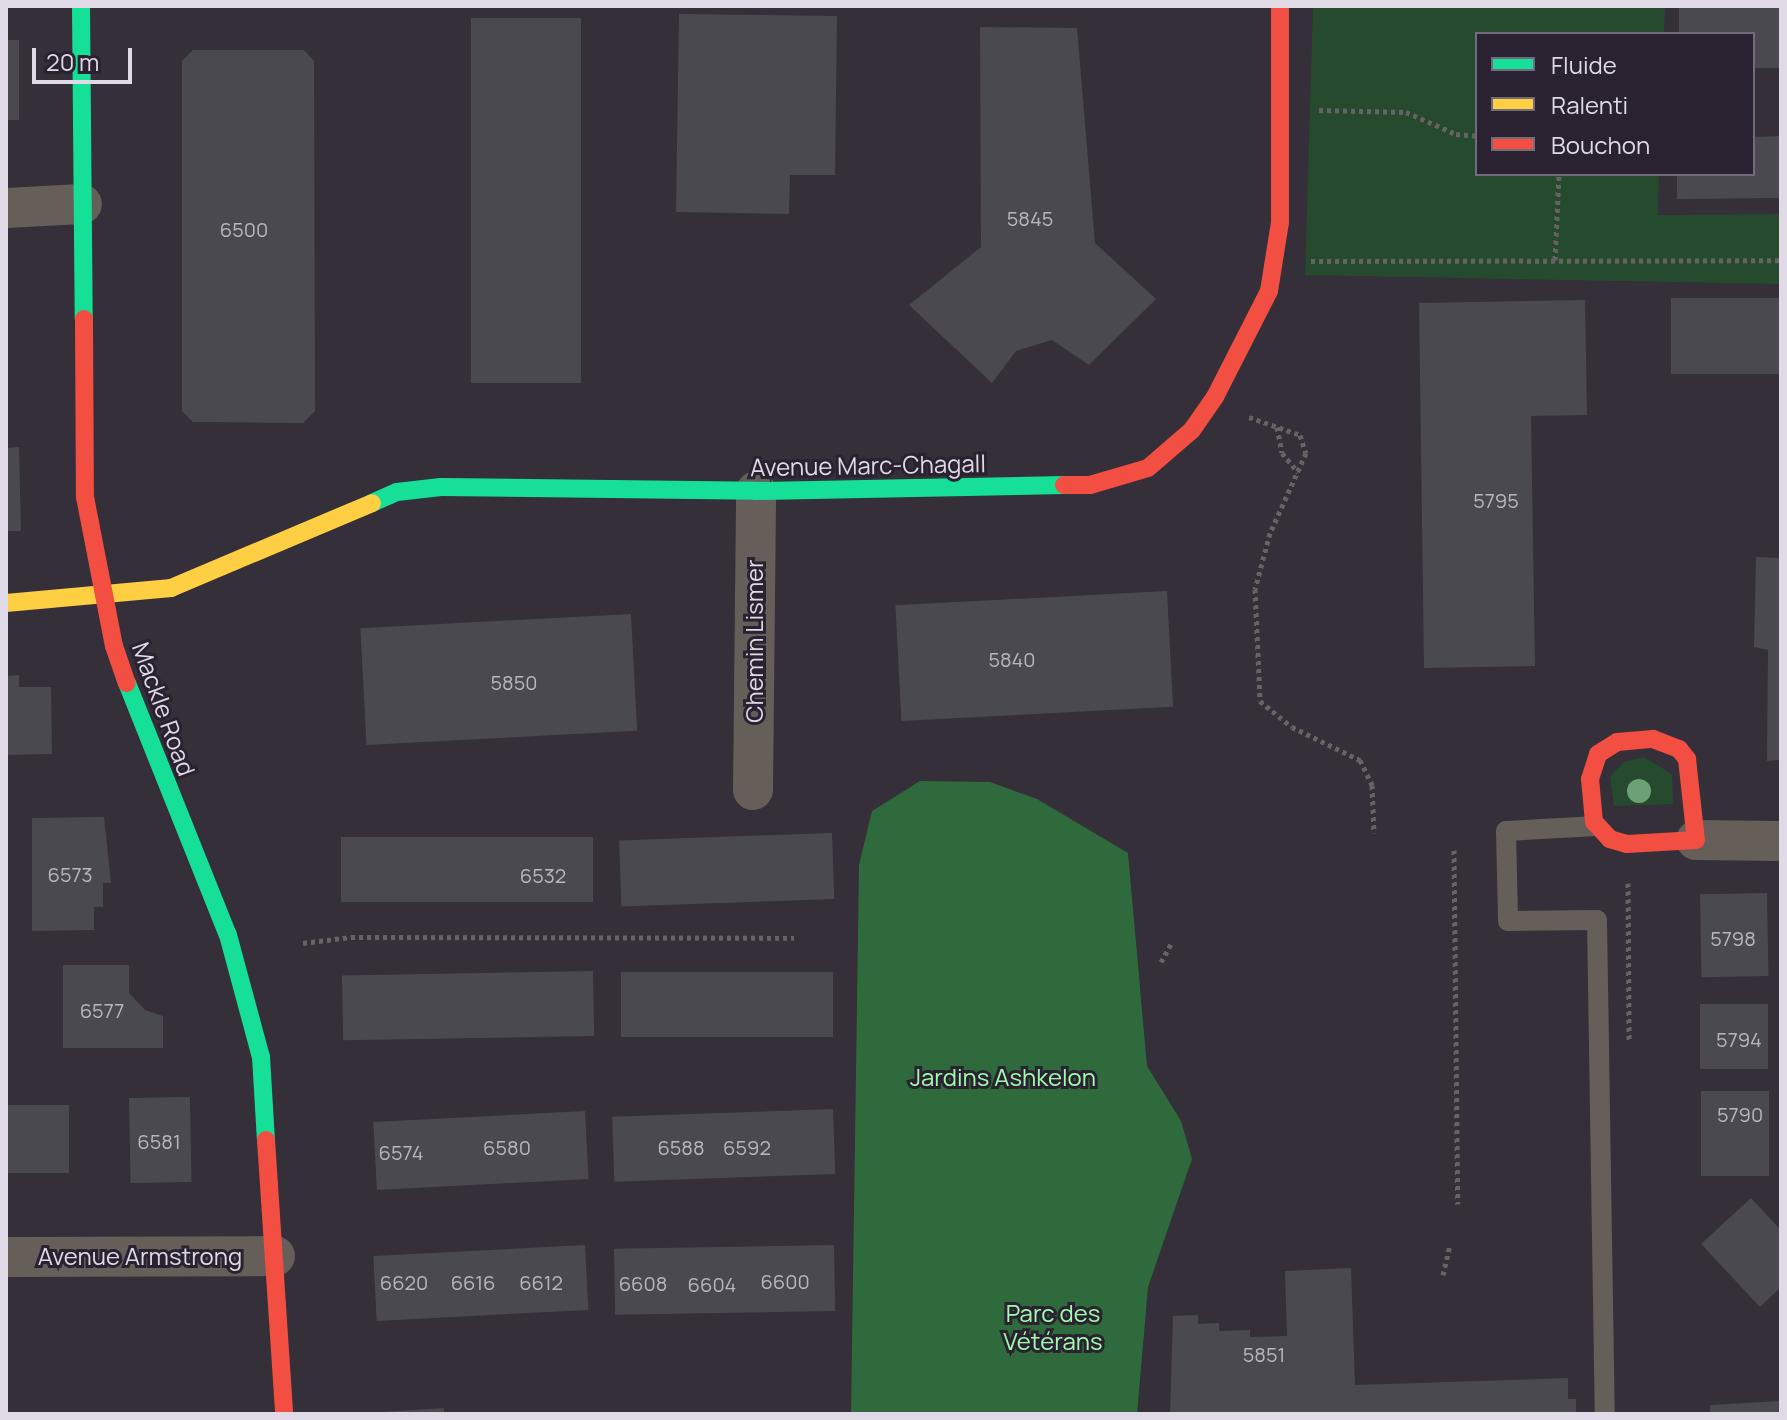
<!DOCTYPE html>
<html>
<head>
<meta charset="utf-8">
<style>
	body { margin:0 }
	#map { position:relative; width:1787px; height:1420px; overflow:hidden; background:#342f38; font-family:Manrope,sans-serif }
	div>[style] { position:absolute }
	.green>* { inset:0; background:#264a2e }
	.forest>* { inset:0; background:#2e6a3b }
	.building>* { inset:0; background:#4a4950; transform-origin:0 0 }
	.path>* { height:5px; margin-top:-2.5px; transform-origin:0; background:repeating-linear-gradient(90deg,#696262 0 4px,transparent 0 8px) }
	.lane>* { height:20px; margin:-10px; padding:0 10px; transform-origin:10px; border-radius:10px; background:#665e59 }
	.street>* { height:40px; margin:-20px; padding:0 20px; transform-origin:20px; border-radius:20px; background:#665e59 }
	.fast>* { height:18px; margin:-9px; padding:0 9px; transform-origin:9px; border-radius:9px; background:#16e098 }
	.slow>* { height:18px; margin:-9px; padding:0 9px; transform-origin:9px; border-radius:9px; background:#ffcf43 }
	.jam>* { height:18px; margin:-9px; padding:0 9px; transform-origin:9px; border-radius:9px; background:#f24e42 }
	.trees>* { width:24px; height:24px; margin:-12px; border-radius:50%; background:#6ea078 }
	span { translate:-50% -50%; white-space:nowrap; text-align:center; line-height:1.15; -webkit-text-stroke:6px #2a2131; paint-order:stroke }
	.number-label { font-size:20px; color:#bab6c0 }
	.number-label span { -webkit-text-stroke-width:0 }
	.street-label { font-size:24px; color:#dfdae5 }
	.park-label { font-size:24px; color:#9efcac }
	.frame { position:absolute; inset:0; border:8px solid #dfdae5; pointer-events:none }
	.legend { position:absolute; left:1475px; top:32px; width:280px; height:144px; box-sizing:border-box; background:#2a2131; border:2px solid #726b79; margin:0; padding:10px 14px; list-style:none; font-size:24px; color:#dfdae5 }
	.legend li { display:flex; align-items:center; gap:16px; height:40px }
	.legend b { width:40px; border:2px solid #726b79 }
	.scale { position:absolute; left:32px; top:48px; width:100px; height:36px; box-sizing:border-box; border:4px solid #dfdae5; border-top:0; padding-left:10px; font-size:24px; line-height:28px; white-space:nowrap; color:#dfdae5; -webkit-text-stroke:6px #2a2131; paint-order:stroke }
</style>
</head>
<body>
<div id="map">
	<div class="green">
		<div style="clip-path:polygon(1313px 6px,1665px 6px,1664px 34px,1477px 34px,1477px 174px,1659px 174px,1658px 215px,1781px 214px,1781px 284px,1305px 275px)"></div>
		<div style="clip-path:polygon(1644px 757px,1672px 774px,1673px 804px,1614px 806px,1610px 776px,1624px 762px)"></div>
	</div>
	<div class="forest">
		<div style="clip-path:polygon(920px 781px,990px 782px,1037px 799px,1128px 853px,1147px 1066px,1181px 1121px,1192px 1159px,1148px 1287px,1137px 1414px,851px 1414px,859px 865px,872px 811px)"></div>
	</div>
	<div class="building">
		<div style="clip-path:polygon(1679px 6px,1781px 6px,1781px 68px,1753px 68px,1753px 34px,1679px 34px)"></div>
		<div style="clip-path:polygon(679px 14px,837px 16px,835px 175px,790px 175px,789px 214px,676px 212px)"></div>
		<div style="left:581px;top:18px;width:365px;height:110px;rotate:90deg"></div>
		<div style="clip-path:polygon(980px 27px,1077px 28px,1095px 243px,1156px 299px,1089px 365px,1052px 340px,1016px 351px,992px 383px,909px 305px,981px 247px)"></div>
		<div style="left:6px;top:40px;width:13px;height:80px"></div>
		<div style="clip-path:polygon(193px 50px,304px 50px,314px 61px,315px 411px,303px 423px,193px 422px,182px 411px,182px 61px)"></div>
		<div style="clip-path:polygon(1781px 136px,1781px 198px,1677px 199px,1677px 174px,1753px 174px,1753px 137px)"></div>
		<div style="left:1781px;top:298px;width:76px;height:110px;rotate:90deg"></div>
		<div style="clip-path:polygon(1585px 300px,1587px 415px,1531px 416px,1535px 666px,1424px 668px,1419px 303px)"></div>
		<div style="clip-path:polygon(19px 447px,21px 531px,6px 531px,6px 448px)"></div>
		<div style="clip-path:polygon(1756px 557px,1781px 558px,1781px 760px,1767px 761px,1768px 650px,1754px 647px)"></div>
		<div style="left:1167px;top:591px;width:116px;height:272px;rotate:87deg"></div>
		<div style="left:631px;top:614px;width:117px;height:271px;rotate:87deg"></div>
		<div style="clip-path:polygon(19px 675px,19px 687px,51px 687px,52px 754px,6px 755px,6px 676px)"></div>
		<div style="clip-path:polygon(104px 817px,111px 883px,103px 883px,103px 907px,94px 907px,94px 930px,32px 931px,32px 818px)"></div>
		<div style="left:832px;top:833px;width:66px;height:213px;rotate:88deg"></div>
		<div style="left:593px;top:837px;width:65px;height:252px;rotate:90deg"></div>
		<div style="left:1767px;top:893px;width:83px;height:67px;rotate:89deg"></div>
		<div style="clip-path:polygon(63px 965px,129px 965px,129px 993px,145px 1010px,163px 1016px,163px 1048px,63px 1048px)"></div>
		<div style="left:593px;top:971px;width:65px;height:251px;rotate:89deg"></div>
		<div style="left:833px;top:972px;width:65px;height:212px;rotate:90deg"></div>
		<div style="left:1700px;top:1004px;width:68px;height:65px"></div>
		<div style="left:1701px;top:1091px;width:68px;height:85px"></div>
		<div style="left:190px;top:1097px;width:85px;height:61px;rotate:89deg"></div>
		<div style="left:6px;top:1105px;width:63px;height:68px"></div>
		<div style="left:833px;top:1109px;width:65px;height:221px;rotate:88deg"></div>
		<div style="left:585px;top:1111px;width:68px;height:212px;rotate:87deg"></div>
		<div style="clip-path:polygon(1751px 1198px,1781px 1230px,1781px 1287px,1760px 1307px,1701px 1244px)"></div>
		<div style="left:585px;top:1245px;width:65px;height:212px;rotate:87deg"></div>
		<div style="left:834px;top:1245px;width:66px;height:220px;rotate:89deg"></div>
		<div style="clip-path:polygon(1351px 1268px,1355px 1385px,1568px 1378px,1568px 1399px,1576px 1399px,1576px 1414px,1170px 1414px,1173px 1316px,1198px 1315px,1198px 1324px,1219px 1323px,1219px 1331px,1250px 1330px,1250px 1337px,1287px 1336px,1285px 1271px)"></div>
		<div style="clip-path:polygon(1781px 1401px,1781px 1414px,1710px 1414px,1710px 1405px)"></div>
		<div style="clip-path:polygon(444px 1408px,444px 1414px,382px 1414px,382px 1412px)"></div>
	</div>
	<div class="path">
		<div style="left:1319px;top:110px;width:87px;rotate:1.3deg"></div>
		<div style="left:1406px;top:112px;width:55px;rotate:23.7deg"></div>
		<div style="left:1456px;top:134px;width:21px;rotate:5deg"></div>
		<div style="left:1555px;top:260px;width:86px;rotate:-87.3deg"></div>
		<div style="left:1311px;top:261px;width:470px;rotate:-0.1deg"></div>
		<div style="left:1249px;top:417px;width:54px;rotate:19.4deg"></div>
		<div style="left:1300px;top:435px;width:19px;rotate:72deg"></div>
		<div style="left:1306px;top:453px;width:88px;rotate:114.2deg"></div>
		<div style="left:1270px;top:533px;width:58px;rotate:105deg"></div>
		<div style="left:1255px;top:589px;width:112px;rotate:87.4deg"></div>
		<div style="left:1260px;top:701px;width:41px;rotate:39.1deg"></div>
		<div style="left:1292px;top:727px;width:76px;rotate:25.9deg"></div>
		<div style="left:1360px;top:760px;width:28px;rotate:64deg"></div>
		<div style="left:1372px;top:785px;width:48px;rotate:87.6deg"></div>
		<div style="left:1277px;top:427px;width:26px;rotate:79deg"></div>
		<div style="left:1282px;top:453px;width:25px;rotate:50deg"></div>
		<div style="left:1454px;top:850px;width:354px;rotate:89.4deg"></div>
		<div style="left:1628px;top:883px;width:158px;rotate:89.6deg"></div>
		<div style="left:303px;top:943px;width:48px;rotate:-7.1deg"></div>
		<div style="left:351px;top:937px;width:443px;rotate:0.1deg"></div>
		<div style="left:1161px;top:962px;width:23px;rotate:-61deg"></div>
		<div style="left:1443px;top:1275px;width:31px;rotate:-77deg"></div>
	</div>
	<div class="lane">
		<div style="left:1596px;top:826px;width:90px;rotate:176.8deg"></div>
		<div style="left:1506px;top:831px;width:90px;rotate:88.7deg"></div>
		<div style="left:1508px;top:921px;width:89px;rotate:-0.6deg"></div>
		<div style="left:1597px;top:920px;width:494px;rotate:89.1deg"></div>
	</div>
	<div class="street">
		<div style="left:6px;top:208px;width:76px;rotate:-3deg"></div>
		<div style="left:753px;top:790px;width:299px;rotate:-89.4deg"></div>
		<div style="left:1696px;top:840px;width:85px;rotate:0.7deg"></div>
		<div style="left:6px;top:1257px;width:269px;rotate:-0.2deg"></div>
	</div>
	<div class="fast">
		<div style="left:81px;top:6px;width:313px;rotate:89.5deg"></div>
		<div style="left:372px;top:503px;width:27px;rotate:-24deg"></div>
		<div style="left:397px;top:492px;width:44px;rotate:-6.5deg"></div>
		<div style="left:441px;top:487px;width:315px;rotate:0.7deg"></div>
		<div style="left:756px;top:491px;width:308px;rotate:-1.1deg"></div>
		<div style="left:127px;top:683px;width:271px;rotate:68.2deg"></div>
		<div style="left:228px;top:935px;width:126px;rotate:74.9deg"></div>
		<div style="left:261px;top:1057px;width:83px;rotate:86.6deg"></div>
	</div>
	<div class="slow">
		<div style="left:6px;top:603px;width:166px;rotate:-5.2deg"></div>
		<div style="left:171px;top:588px;width:218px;rotate:-22.9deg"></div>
	</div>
	<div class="jam">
		<div style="left:84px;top:319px;width:178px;rotate:89.7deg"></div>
		<div style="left:85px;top:497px;width:152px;rotate:79deg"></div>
		<div style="left:114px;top:646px;width:39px;rotate:71deg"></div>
		<div style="left:1064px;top:485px;width:26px"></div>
		<div style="left:1090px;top:485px;width:60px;rotate:-16.3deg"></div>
		<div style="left:1148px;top:468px;width:58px;rotate:-40.8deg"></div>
		<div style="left:1192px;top:430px;width:40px;rotate:-55.1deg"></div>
		<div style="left:1215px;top:397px;width:119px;rotate:-63deg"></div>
		<div style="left:1269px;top:291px;width:70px;rotate:-80.9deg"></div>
		<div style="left:1280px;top:222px;width:216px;rotate:-90deg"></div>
		<div style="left:1653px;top:739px;width:28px;rotate:21deg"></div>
		<div style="left:1679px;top:749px;width:13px;rotate:51deg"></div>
		<div style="left:1687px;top:759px;width:81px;rotate:83.7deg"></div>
		<div style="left:1696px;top:840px;width:69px;rotate:176.7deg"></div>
		<div style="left:1627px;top:844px;width:18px;rotate:-164deg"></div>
		<div style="left:1610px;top:839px;width:23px;rotate:-133deg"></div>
		<div style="left:1594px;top:822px;width:43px;rotate:-95.3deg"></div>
		<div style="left:1590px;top:779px;width:26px;rotate:-72deg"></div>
		<div style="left:1598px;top:754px;width:22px;rotate:-32deg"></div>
		<div style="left:1617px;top:742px;width:36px;rotate:-5deg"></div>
		<div style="left:266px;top:1140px;width:275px;rotate:86.2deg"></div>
	</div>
	<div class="trees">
		<div style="left:1639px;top:791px"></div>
	</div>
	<div class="number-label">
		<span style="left:1030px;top:218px">5845</span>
		<span style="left:244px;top:229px">6500</span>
		<span style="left:1496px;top:500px">5795</span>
		<span style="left:1012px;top:659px">5840</span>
		<span style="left:514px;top:682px">5850</span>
		<span style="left:70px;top:874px">6573</span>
		<span style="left:543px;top:875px">6532</span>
		<span style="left:1733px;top:938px">5798</span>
		<span style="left:102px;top:1010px">6577</span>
		<span style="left:1739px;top:1039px">5794</span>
		<span style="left:1740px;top:1114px">5790</span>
		<span style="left:159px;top:1141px">6581</span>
		<span style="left:507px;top:1147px">6580</span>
		<span style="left:681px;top:1147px">6588</span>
		<span style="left:747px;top:1147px">6592</span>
		<span style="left:401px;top:1152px">6574</span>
		<span style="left:785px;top:1281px">6600</span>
		<span style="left:404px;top:1282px">6620</span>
		<span style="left:473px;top:1282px">6616</span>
		<span style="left:541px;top:1282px">6612</span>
		<span style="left:643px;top:1283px">6608</span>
		<span style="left:712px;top:1284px">6604</span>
		<span style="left:1264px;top:1354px">5851</span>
	</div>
	<div class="street-label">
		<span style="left:868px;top:465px;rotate:-1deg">Avenue Marc-Chagall</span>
		<span style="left:754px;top:641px;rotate:-90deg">Chemin Lismer</span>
		<span style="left:164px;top:709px;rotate:70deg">Mackle Road</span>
		<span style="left:140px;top:1256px">Avenue Armstrong</span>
	</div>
	<div class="park-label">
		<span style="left:1003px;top:1077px">Jardins Ashkelon</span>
		<span style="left:1053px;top:1327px">Parc des<br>Vétérans</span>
	</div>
	<div class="frame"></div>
	<ul class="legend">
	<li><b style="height:10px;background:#16e098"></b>Fluide</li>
	<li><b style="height:10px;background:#ffcf43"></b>Ralenti</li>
	<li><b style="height:10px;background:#f24e42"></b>Bouchon</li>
	</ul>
	<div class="scale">20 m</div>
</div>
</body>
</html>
